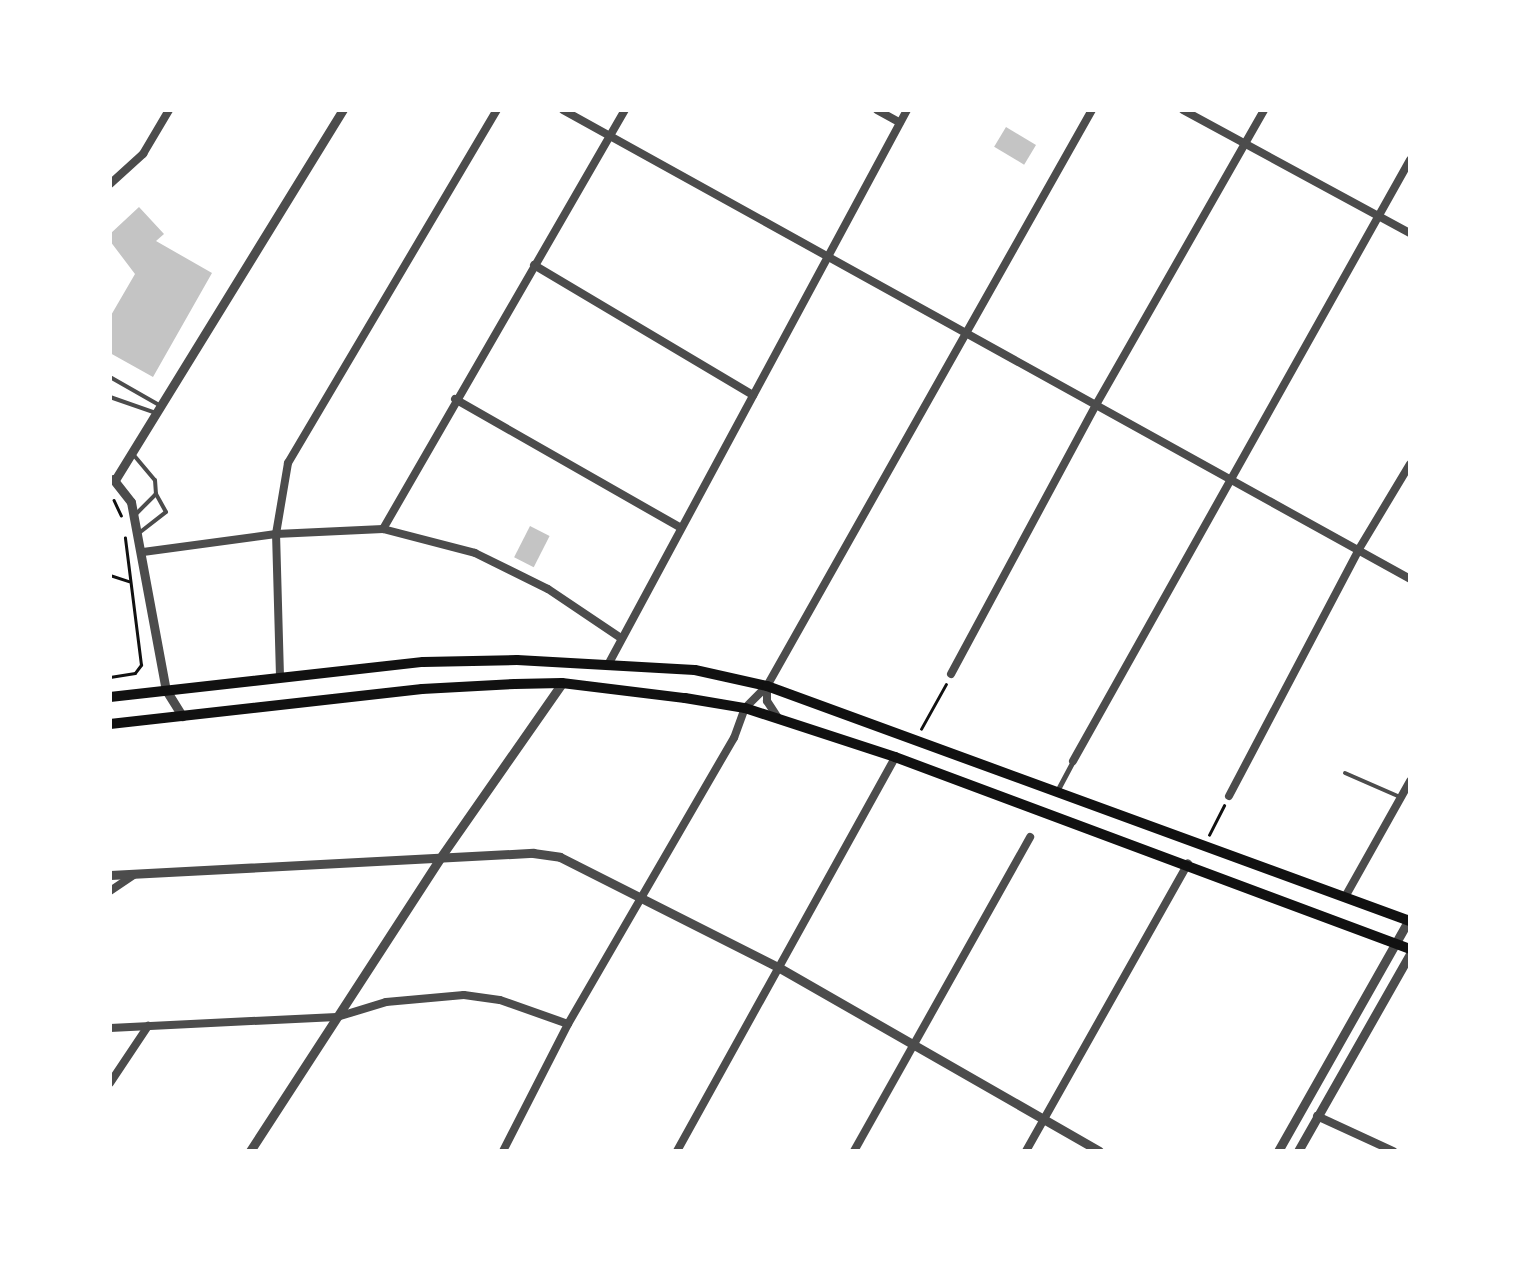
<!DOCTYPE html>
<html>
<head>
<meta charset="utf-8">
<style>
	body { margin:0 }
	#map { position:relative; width:1520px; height:1261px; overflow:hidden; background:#fff; font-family:"Source Sans 3",sans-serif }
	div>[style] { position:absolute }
	.building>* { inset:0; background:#c4c4c4; transform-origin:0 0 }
	.path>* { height:2.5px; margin:-1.25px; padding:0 1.25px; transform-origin:1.25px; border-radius:1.25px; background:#111 }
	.service>* { height:4px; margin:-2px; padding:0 2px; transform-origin:2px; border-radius:2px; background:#4c4c4c }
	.pedestrian>* { height:5px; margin:-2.5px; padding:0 2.5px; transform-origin:2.5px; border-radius:2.5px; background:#4c4c4c }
	.minor>* { height:8px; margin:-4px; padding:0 4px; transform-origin:4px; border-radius:4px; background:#4c4c4c }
	.tertiary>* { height:9px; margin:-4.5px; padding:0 4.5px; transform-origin:4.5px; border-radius:4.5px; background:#4c4c4c }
	.secondary>* { height:10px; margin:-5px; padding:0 5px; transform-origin:5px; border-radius:5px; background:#111 }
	span { translate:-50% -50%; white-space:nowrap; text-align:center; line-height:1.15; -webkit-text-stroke:10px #fff; paint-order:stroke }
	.frame { position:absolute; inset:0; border:112px solid #fff; pointer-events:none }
</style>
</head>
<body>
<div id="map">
	<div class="building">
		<div style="left:1006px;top:127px;width:35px;height:23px;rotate:31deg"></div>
		<div style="clip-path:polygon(139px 207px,164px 234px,156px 241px,212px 273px,153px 377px,110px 353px,110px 317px,135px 274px,110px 241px,110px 234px)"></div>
		<div style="left:530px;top:526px;width:22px;height:35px;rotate:27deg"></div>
	</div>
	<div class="path">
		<div style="left:114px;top:500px;width:17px;rotate:65deg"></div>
		<div style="left:110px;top:575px;width:20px;rotate:18deg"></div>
		<div style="left:110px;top:677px;width:25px;rotate:-9deg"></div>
		<div style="left:135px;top:673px;width:10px;rotate:-53deg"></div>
		<div style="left:141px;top:665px;width:128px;rotate:-97.2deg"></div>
		<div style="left:921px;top:729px;width:51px;rotate:-60.9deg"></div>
		<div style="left:1209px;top:835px;width:33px;rotate:-63deg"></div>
	</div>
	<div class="service">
		<div style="left:110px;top:377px;width:59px;rotate:29.6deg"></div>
		<div style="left:110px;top:397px;width:46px;rotate:19.2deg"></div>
		<div style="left:132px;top:453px;width:35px;rotate:50deg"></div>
		<div style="left:155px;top:480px;width:14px;rotate:86deg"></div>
		<div style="left:156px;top:494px;width:30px;rotate:135deg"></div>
		<div style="left:139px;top:533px;width:34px;rotate:-38deg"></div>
		<div style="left:166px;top:512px;width:21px;rotate:-119deg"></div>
		<div style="left:1345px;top:773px;width:60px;rotate:23.6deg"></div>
	</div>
	<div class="pedestrian">
		<div style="left:1057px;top:791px;width:34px;rotate:-62deg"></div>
	</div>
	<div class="minor">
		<div style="left:563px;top:110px;width:968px;rotate:28.97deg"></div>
		<div style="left:877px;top:110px;width:26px;rotate:29deg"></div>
		<div style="left:1183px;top:110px;width:258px;rotate:28.5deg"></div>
		<div style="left:110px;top:184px;width:45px;rotate:-42.3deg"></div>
		<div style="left:143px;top:154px;width:51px;rotate:-59.4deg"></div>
		<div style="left:534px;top:265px;width:255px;rotate:30.7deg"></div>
		<div style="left:455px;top:399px;width:260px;rotate:29.7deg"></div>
		<div style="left:383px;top:529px;width:484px;rotate:-60deg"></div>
		<div style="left:143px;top:552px;width:134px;rotate:-7.7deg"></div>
		<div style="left:276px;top:534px;width:107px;rotate:-2.7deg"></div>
		<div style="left:383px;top:529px;width:95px;rotate:14.6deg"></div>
		<div style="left:475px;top:553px;width:81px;rotate:26.3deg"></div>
		<div style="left:548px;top:589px;width:88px;rotate:33.9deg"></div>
		<div style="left:609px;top:663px;width:628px;rotate:-61.68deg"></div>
		<div style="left:951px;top:674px;width:308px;rotate:-61.7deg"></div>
		<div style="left:1097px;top:403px;width:337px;rotate:-60.3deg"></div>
		<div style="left:280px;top:676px;width:142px;rotate:-91.6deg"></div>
		<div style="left:276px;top:534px;width:72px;rotate:-80.4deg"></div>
		<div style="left:288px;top:463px;width:410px;rotate:-59.4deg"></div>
		<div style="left:767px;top:686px;width:15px;rotate:90deg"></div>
		<div style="left:767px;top:701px;width:20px;rotate:57deg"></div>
		<div style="left:1073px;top:761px;width:689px;rotate:-60.72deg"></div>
		<div style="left:1229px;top:796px;width:279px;rotate:-62.2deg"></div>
		<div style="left:1359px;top:549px;width:99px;rotate:-59deg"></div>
		<div style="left:110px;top:891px;width:30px;rotate:-34deg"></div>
		<div style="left:1345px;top:897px;width:133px;rotate:-60.7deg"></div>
		<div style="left:110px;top:1028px;width:227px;rotate:-2.8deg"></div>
		<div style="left:337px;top:1017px;width:51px;rotate:-17deg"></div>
		<div style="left:386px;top:1002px;width:78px;rotate:-5.1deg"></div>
		<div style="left:464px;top:995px;width:36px;rotate:8deg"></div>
		<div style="left:500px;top:1000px;width:72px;rotate:19.4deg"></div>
		<div style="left:110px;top:1083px;width:69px;rotate:-56.3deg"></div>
		<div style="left:1317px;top:1116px;width:84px;rotate:24.7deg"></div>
		<div style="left:503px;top:1151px;width:143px;rotate:-62.9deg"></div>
		<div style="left:568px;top:1024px;width:331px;rotate:-59.9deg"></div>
		<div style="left:734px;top:738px;width:32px;rotate:-70deg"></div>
		<div style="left:745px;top:708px;width:31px;rotate:-45deg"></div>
		<div style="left:767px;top:686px;width:661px;rotate:-60.57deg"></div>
		<div style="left:677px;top:1151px;width:450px;rotate:-61deg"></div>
		<div style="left:854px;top:1151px;width:360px;rotate:-60.7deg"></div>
		<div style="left:1026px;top:1151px;width:330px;rotate:-60.6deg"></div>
	</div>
	<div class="tertiary">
		<div style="left:113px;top:479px;width:29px;rotate:52deg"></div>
		<div style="left:131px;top:502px;width:191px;rotate:79.5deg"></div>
		<div style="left:166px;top:690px;width:31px;rotate:58deg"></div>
		<div style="left:115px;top:480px;width:435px;rotate:-58.4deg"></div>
		<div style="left:110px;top:875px;width:424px;rotate:-3deg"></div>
		<div style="left:533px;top:853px;width:27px;rotate:8deg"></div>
		<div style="left:560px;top:857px;width:244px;rotate:26.8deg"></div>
		<div style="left:778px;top:967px;width:370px;rotate:29.8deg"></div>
		<div style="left:250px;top:1151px;width:349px;rotate:-57deg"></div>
		<div style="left:440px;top:858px;width:213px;rotate:-55.1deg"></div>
		<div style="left:1278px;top:1151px;width:268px;rotate:-60.5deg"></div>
		<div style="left:1298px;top:1151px;width:227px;rotate:-60.4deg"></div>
	</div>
	<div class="secondary">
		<div style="left:110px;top:697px;width:315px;rotate:-6.4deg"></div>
		<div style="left:423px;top:662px;width:94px;rotate:-1.2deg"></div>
		<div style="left:517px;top:660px;width:178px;rotate:3.2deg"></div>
		<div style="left:695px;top:670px;width:74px;rotate:12.5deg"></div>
		<div style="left:767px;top:686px;width:685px;rotate:20.08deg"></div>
		<div style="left:110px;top:724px;width:314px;rotate:-6.4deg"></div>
		<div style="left:422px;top:689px;width:93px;rotate:-3.1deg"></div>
		<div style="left:515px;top:684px;width:47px;rotate:-1.2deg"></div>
		<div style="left:562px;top:683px;width:124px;rotate:7deg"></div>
		<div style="left:685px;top:698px;width:61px;rotate:9.5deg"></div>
		<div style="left:745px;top:708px;width:158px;rotate:18.1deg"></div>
		<div style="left:895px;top:757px;width:550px;rotate:20.45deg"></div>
	</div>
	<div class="frame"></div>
</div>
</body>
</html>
